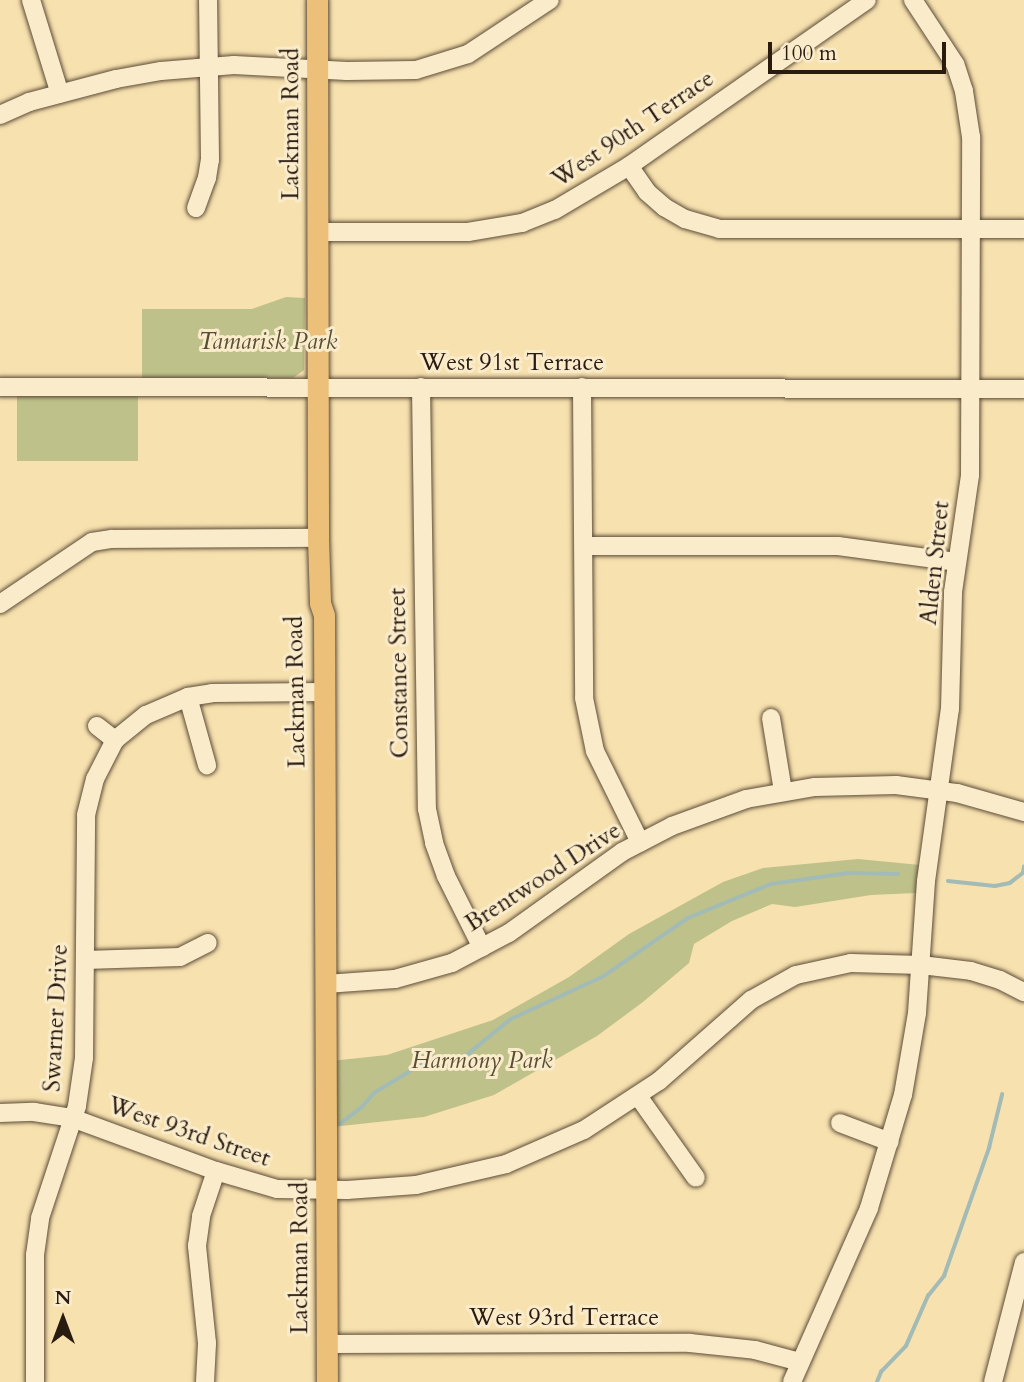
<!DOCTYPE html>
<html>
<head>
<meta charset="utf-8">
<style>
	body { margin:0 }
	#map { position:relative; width:1024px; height:1382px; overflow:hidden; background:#f7e1af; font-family:Cardo,serif }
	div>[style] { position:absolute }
	.green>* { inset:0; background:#bec28a; transform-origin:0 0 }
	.stream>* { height:3.5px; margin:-1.75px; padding:0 1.75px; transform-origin:1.75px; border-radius:1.75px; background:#a2bbb6 }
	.roads { filter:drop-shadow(0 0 2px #5d4c38) drop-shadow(0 0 2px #5d4c38) }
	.minor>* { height:18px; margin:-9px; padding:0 9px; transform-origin:9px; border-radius:9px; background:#faeccb }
	.major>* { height:21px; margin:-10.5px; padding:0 10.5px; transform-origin:10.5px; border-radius:10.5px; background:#ecc078 }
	span { translate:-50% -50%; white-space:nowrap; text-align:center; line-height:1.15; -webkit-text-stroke:6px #faeccb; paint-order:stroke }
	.street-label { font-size:24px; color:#2a1b11 }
	.park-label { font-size:24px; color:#564d35; font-style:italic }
	.north { position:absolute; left:28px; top:1284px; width:70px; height:70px; -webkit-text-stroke:5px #faeccb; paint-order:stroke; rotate:0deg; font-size:19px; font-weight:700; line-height:28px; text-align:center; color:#2a1b11 }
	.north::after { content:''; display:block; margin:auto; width:24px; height:32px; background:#2a1b11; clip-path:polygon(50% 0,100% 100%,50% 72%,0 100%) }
	.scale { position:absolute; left:768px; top:42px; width:178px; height:32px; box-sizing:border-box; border:4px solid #2a1b11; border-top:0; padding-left:9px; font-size:21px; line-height:24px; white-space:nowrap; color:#2a1b11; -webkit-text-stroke:5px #faeccb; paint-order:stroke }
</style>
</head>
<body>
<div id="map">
	<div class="green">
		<div style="clip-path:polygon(286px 297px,305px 298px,304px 370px,293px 378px,142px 378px,142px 309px,252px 309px)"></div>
		<div style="left:17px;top:392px;width:121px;height:69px"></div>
		<div style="clip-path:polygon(858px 859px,920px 865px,916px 893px,871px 895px,795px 907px,772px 904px,732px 921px,694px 944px,689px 963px,643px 1002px,597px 1036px,494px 1095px,424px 1117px,332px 1127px,331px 1061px,387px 1055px,493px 1020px,569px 977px,629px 934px,723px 882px,763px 868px)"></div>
	</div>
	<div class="stream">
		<div style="left:948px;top:881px;width:47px;rotate:6.1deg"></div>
		<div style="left:995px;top:886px;width:15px;rotate:-11deg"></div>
		<div style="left:1010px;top:883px;width:16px;rotate:-38deg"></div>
		<div style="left:1023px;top:873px;width:6px;rotate:-81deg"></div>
		<div style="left:340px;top:1124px;width:28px;rotate:-38deg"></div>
		<div style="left:362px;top:1107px;width:18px;rotate:-49deg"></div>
		<div style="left:374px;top:1093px;width:68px;rotate:-31.1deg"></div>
		<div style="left:432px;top:1058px;width:32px;rotate:-2deg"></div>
		<div style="left:464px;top:1057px;width:60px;rotate:-39deg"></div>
		<div style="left:511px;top:1019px;width:102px;rotate:-24.8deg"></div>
		<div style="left:604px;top:976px;width:102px;rotate:-34.6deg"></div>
		<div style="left:688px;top:918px;width:90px;rotate:-22.3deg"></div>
		<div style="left:771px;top:884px;width:78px;rotate:-8.1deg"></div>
		<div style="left:848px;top:873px;width:50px;rotate:1.1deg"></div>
		<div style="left:877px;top:1382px;width:11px;rotate:-68deg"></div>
		<div style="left:881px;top:1372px;width:36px;rotate:-46deg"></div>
		<div style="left:906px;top:1346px;width:55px;rotate:-66.3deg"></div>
		<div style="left:928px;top:1296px;width:26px;rotate:-51deg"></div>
		<div style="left:944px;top:1276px;width:136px;rotate:-70.6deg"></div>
		<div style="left:989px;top:1148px;width:55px;rotate:-76.2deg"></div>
	</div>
	<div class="roads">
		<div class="minor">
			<div style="left:31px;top:0;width:98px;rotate:72.9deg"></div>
			<div style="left:0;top:115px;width:32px;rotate:-24deg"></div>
			<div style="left:29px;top:102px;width:90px;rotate:-14.8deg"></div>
			<div style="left:116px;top:79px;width:46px;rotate:-10.1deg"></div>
			<div style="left:161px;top:71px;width:73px;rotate:-4.7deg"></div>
			<div style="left:234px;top:65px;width:113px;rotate:3deg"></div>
			<div style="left:347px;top:71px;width:69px;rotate:-0.8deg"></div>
			<div style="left:416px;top:70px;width:54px;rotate:-17.1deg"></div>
			<div style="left:468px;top:54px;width:98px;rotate:-33.4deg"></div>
			<div style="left:629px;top:166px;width:32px;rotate:55deg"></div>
			<div style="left:647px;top:192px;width:23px;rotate:41deg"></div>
			<div style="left:664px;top:207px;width:24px;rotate:30deg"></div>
			<div style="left:685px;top:219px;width:35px;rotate:16deg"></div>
			<div style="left:719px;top:229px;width:305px"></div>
			<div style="left:196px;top:208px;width:32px;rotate:-70deg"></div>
			<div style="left:207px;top:178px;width:18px;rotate:-81deg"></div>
			<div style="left:210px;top:160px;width:160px;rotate:-90.7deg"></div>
			<div style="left:318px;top:232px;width:150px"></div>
			<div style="left:468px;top:232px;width:55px;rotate:-9.5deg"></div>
			<div style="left:522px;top:223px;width:35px;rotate:-22deg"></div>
			<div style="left:555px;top:210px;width:86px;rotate:-30.7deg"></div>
			<div style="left:629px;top:166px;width:290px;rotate:-34.9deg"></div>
			<div style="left:0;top:387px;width:1024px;rotate:0.11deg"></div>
			<div style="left:421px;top:387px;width:422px;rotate:89.2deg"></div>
			<div style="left:427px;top:809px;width:35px;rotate:78deg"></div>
			<div style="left:434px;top:843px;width:35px;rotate:70deg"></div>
			<div style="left:446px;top:876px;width:80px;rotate:63.4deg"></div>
			<div style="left:582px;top:387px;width:311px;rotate:89.6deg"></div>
			<div style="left:584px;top:698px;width:54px;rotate:78.3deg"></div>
			<div style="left:595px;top:751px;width:102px;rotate:63.7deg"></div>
			<div style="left:584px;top:546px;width:254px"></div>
			<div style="left:838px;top:546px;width:119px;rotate:7.7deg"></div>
			<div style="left:0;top:604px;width:111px;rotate:-34deg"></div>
			<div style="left:92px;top:542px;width:20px;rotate:-9deg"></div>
			<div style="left:112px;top:539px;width:206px;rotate:-0.3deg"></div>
			<div style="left:188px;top:697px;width:71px;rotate:74.4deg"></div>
			<div style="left:771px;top:718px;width:74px;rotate:80.7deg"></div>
			<div style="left:97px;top:726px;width:23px;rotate:38deg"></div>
			<div style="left:85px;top:960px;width:95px;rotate:-1.8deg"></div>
			<div style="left:180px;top:957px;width:31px;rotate:-27deg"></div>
			<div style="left:326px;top:984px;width:69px;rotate:-4.1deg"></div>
			<div style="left:395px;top:979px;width:59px;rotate:-15.7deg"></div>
			<div style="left:452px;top:963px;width:64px;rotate:-27.8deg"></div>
			<div style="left:509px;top:933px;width:139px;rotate:-35.6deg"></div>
			<div style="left:622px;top:852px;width:56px;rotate:-27.5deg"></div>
			<div style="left:672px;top:826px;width:79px;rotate:-20deg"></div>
			<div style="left:746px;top:799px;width:70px;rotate:-9.9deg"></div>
			<div style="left:815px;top:787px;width:81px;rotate:-1.4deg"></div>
			<div style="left:896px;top:785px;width:62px;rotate:7.5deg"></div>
			<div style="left:957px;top:793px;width:70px;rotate:15.8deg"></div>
			<div style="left:638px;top:1096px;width:100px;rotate:54.7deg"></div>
			<div style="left:0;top:1113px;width:34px;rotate:-2deg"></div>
			<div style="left:34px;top:1112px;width:38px;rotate:9deg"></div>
			<div style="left:72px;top:1118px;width:153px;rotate:20.2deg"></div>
			<div style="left:216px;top:1171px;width:64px;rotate:16.4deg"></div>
			<div style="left:277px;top:1189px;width:70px;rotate:0.8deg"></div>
			<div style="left:347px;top:1190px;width:69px;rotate:-4.1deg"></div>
			<div style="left:416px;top:1185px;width:92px;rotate:-13.1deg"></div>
			<div style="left:506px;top:1164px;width:85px;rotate:-23.6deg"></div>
			<div style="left:584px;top:1130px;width:90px;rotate:-33.2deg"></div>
			<div style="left:659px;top:1081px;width:123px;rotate:-41.4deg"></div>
			<div style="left:751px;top:1000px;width:51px;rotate:-29.1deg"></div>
			<div style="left:796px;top:975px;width:56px;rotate:-12.3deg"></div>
			<div style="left:851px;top:963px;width:70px;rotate:1.6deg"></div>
			<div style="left:921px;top:965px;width:50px;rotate:6.8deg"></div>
			<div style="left:971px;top:971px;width:30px;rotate:17deg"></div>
			<div style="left:1000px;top:980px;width:27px;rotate:27deg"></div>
			<div style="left:840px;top:1123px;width:53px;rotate:20.8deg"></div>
			<div style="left:327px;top:1344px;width:363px;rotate:-0.2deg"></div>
			<div style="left:690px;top:1343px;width:65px;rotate:6.1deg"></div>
			<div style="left:755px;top:1350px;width:47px;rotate:14.9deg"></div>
			<div style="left:35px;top:1382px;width:127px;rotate:-90deg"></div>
			<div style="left:35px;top:1255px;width:37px;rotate:-82deg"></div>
			<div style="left:40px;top:1218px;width:118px;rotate:-71.7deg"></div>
			<div style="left:77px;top:1106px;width:49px;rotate:-81.7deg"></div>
			<div style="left:84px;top:1058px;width:243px;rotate:-89.5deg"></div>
			<div style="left:86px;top:815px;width:37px;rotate:-76deg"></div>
			<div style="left:95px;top:779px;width:44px;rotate:-62.9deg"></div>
			<div style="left:115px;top:740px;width:40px;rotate:-39deg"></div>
			<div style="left:146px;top:715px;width:46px;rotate:-23.2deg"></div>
			<div style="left:188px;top:697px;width:24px;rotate:-9deg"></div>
			<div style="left:212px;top:693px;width:112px;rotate:-0.5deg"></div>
			<div style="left:205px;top:1382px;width:39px;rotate:-87deg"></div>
			<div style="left:207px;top:1343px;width:98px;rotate:-95.9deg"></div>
			<div style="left:197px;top:1246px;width:30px;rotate:-82deg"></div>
			<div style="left:201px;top:1216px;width:47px;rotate:-71.6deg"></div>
			<div style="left:792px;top:1382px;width:190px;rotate:-66.1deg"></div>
			<div style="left:869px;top:1208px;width:118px;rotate:-73.3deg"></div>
			<div style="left:903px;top:1095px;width:83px;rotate:-80.3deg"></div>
			<div style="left:917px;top:1013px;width:132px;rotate:-86.1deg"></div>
			<div style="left:926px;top:881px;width:174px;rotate:-82.1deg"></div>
			<div style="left:950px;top:709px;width:117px;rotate:-88.5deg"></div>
			<div style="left:953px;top:592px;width:118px;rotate:-81.7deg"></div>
			<div style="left:970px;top:475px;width:338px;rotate:-89.8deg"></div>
			<div style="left:971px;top:137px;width:47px;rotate:-98.7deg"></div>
			<div style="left:964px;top:91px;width:28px;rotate:-108deg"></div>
			<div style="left:955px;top:64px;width:77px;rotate:-123.3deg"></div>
			<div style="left:993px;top:1382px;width:124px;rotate:-75.5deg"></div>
		</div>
		<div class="major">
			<div style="left:317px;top:0;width:538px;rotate:89.89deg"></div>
			<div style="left:318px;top:538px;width:65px;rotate:88.2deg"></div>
			<div style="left:320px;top:603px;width:13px;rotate:72deg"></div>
			<div style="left:324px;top:615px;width:767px;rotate:89.78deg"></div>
		</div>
	</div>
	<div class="street-label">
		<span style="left:291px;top:124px;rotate:-90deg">Lackman Road</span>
		<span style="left:633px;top:129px;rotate:-34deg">West 90th Terrace</span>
		<span style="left:512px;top:363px">West 91st Terrace</span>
		<span style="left:935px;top:563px;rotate:-84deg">Alden Street</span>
		<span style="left:399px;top:673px;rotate:-91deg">Constance Street</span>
		<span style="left:296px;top:692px;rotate:-91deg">Lackman Road</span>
		<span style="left:543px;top:877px;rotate:-33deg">Brentwood Drive</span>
		<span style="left:56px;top:1018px;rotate:-87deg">Swarner Drive</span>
		<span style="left:189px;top:1132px;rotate:19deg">West 93rd Street</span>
		<span style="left:300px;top:1258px;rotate:-90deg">Lackman Road</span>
		<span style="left:564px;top:1318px">West 93rd Terrace</span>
	</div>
	<div class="park-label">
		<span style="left:268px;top:342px">Tamarisk Park</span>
		<span style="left:482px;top:1061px">Harmony Park</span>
	</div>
	<div class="north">N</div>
	<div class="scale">100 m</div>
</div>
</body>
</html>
